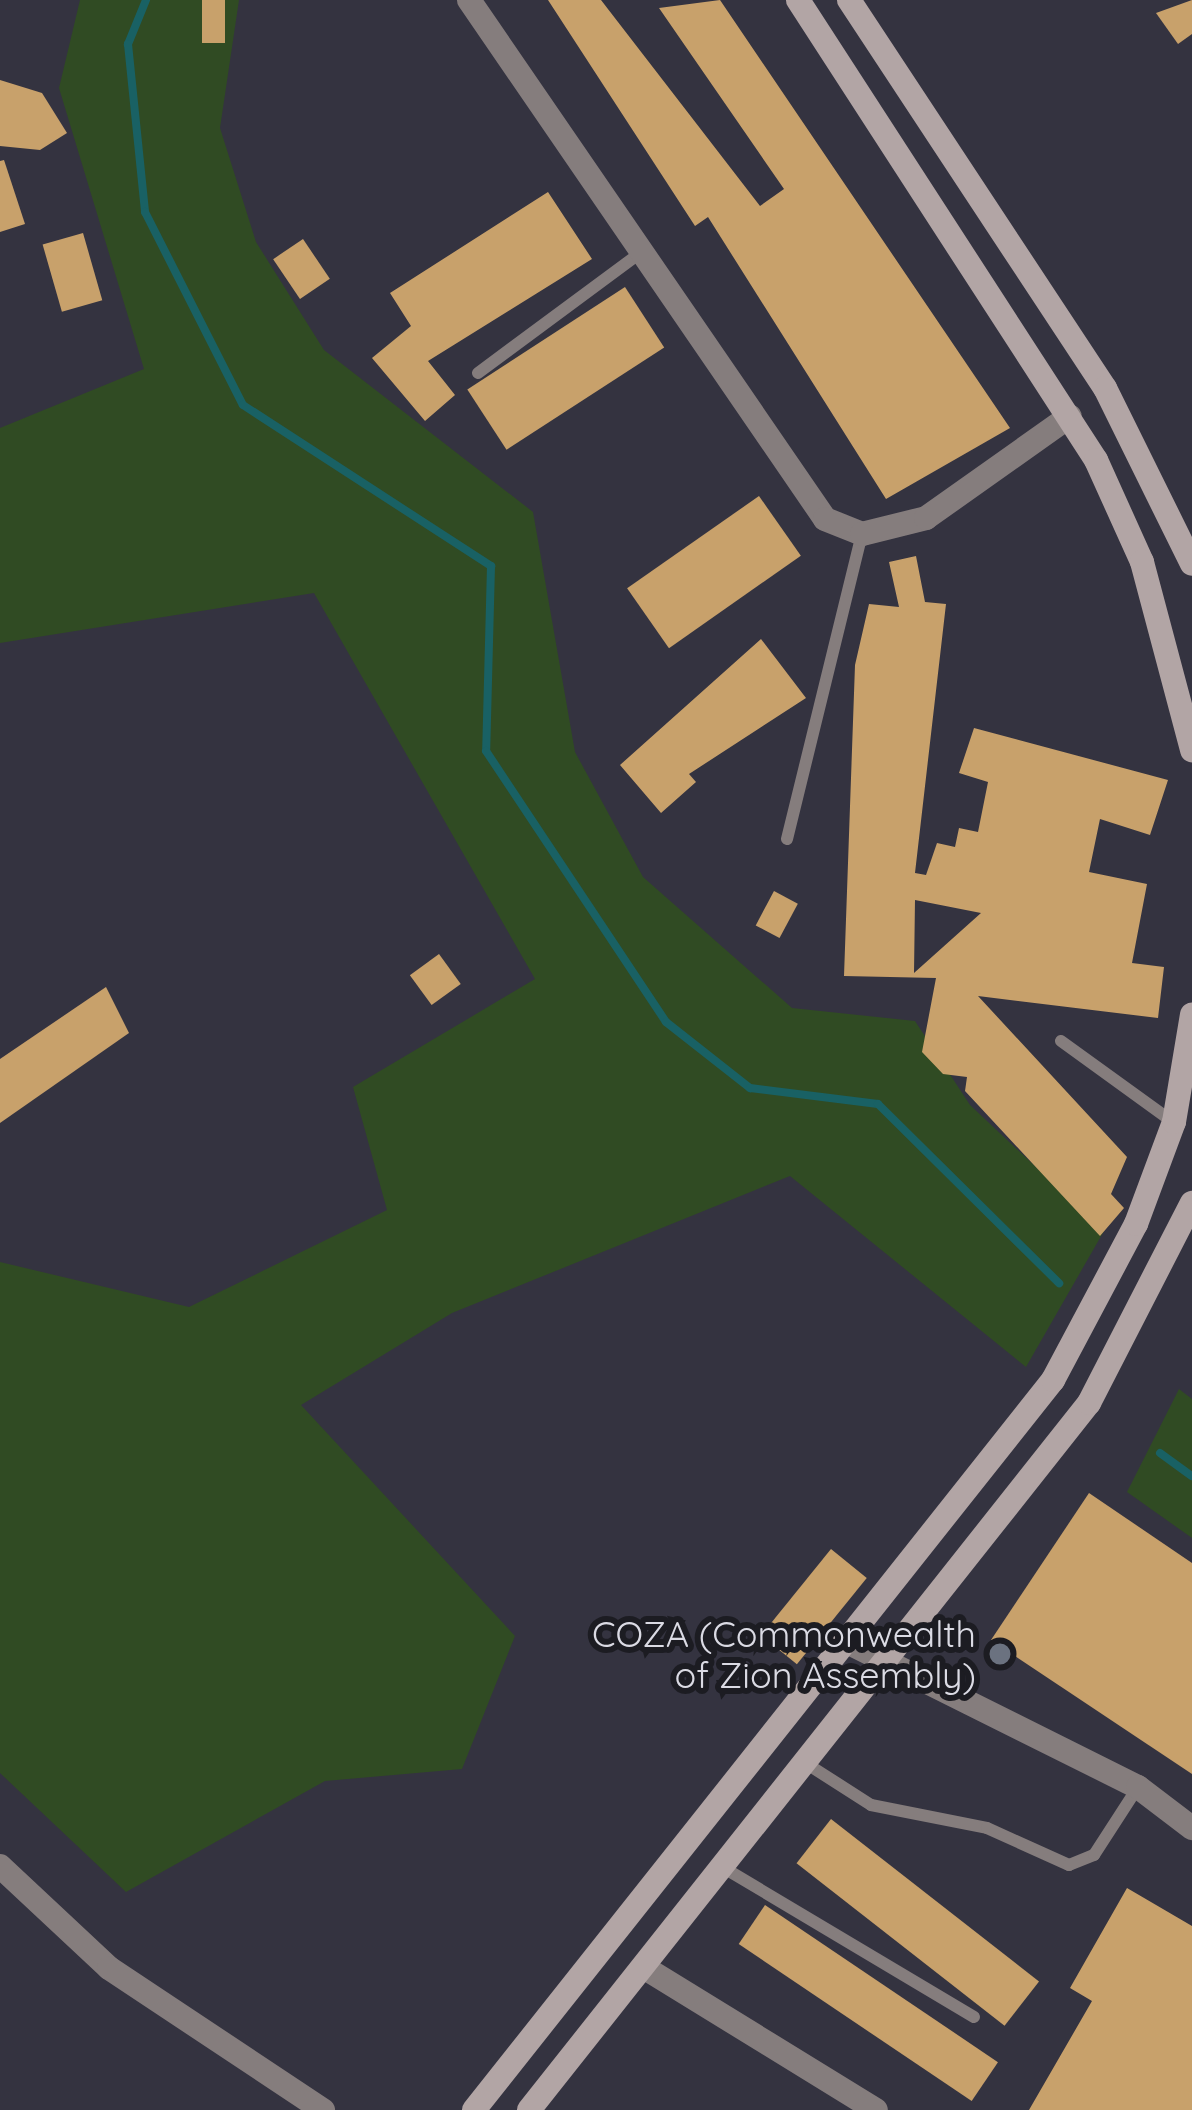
<!DOCTYPE html>
<html>
<head>
<meta charset="utf-8">
<style>
	body { margin:0 }
	#map { position:relative; width:1192px; height:2110px; overflow:hidden; background:#343340; font-family:Quicksand,sans-serif }
	div>[style] { position:absolute }
	.green>* { inset:0; background:#304b23 }
	.stream>* { height:8px; margin:-4px; padding:0 4px; transform-origin:4px; border-radius:4px; background:#196164 }
	.building>* { inset:0; background:#c8a16b; transform-origin:0 0 }
	.lane>* { height:12px; margin:-6px; padding:0 6px; transform-origin:6px; border-radius:6px; background:#857d7d }
	.street>* { height:24px; margin:-12px; padding:0 12px; transform-origin:12px; border-radius:12px; background:#857d7d }
	.secondary>* { height:24px; margin:-12px; padding:0 12px; transform-origin:12px; border-radius:12px; background:#b2a5a5 }
	.dots>* { width:33px; height:33px; translate:-50% -50%; box-sizing:border-box; border:6px solid #1c1c22; border-radius:50% }
	span { translate:-50% -50%; white-space:nowrap; text-align:center; line-height:1.15; -webkit-text-stroke:12px #1c1c22; paint-order:stroke }
	.poi-label { font-size:36px; color:#dbdbe4 }
	.right { translate:-100% -50%; text-align:right }
</style>
</head>
<body>
<div id="map">
	<div class="green">
		<div style="clip-path:polygon(80px 0,239px 0,220px 128px,256px 242px,324px 350px,533px 512px,575px 752px,643px 877px,792px 1008px,915px 1021px,970px 1105px,1104px 1231px,1026px 1367px,790px 1176px,452px 1313px,301px 1405px,515px 1636px,462px 1769px,325px 1781px,126px 1892px,0 1773px,0 1262px,189px 1307px,387px 1210px,353px 1087px,535px 979px,314px 593px,0 643px,0 428px,144px 369px,59px 88px)"></div>
		<div style="clip-path:polygon(1179px 1389px,1192px 1399px,1192px 1538px,1127px 1492px)"></div>
	</div>
	<div class="stream">
		<div style="left:146px;top:0;width:48px;rotate:112.2deg"></div>
		<div style="left:128px;top:44px;width:169px;rotate:84.2deg"></div>
		<div style="left:145px;top:212px;width:216px;rotate:63.1deg"></div>
		<div style="left:243px;top:405px;width:296px;rotate:33deg"></div>
		<div style="left:491px;top:566px;width:185px;rotate:91.5deg"></div>
		<div style="left:486px;top:751px;width:325px;rotate:56.4deg"></div>
		<div style="left:666px;top:1022px;width:107px;rotate:38.2deg"></div>
		<div style="left:750px;top:1088px;width:129px;rotate:7.1deg"></div>
		<div style="left:878px;top:1104px;width:255px;rotate:44.7deg"></div>
		<div style="left:1160px;top:1453px;width:39px;rotate:36deg"></div>
	</div>
	<div class="building">
		<div style="left:202px;top:0;width:23px;height:43px"></div>
		<div style="clip-path:polygon(548px 0,601px 0,760px 206px,784px 189px,659px 8px,720px 0,1010px 428px,886px 499px,708px 217px,695px 226px)"></div>
		<div style="clip-path:polygon(1192px 0,1192px 34px,1178px 44px,1156px 13px)"></div>
		<div style="clip-path:polygon(0 80px,42px 93px,67px 133px,40px 150px,0 146px)"></div>
		<div style="clip-path:polygon(4px 160px,25px 224px,0 232px,0 161px)"></div>
		<div style="clip-path:polygon(548px 192px,592px 259px,428px 361px,455px 395px,425px 421px,372px 358px,411px 326px,390px 293px)"></div>
		<div style="left:83px;top:233px;width:70px;height:42px;rotate:74deg"></div>
		<div style="left:303px;top:239px;width:48px;height:36px;rotate:56deg"></div>
		<div style="left:625px;top:287px;width:72px;height:188px;rotate:57deg"></div>
		<div style="left:759px;top:496px;width:73px;height:161px;rotate:55deg"></div>
		<div style="clip-path:polygon(evenodd,916px 556px,925px 602px,946px 604px,915px 873px,926px 875px,937px 843px,955px 847px,959px 828px,978px 832px,988px 782px,959px 773px,974px 728px,1168px 780px,1150px 835px,1100px 819px,1089px 872px,1147px 884px,1132px 963px,1164px 967px,1158px 1018px,978px 996px,1127px 1157px,1111px 1194px,1124px 1208px,1100px 1236px,965px 1091px,967px 1077px,943px 1074px,922px 1052px,936px 978px,844px 976px,855px 665px,869px 604px,899px 607px,889px 562px,916px 556px,915px 900px,981px 913px,914px 973px,915px 900px)"></div>
		<div style="clip-path:polygon(761px 639px,806px 698px,689px 774px,696px 782px,661px 813px,620px 765px)"></div>
		<div style="left:774px;top:891px;width:27px;height:39px;rotate:28deg"></div>
		<div style="left:439px;top:954px;width:37px;height:36px;rotate:54deg"></div>
		<div style="clip-path:polygon(106px 987px,129px 1033px,0 1123px,0 1059px)"></div>
		<div style="clip-path:polygon(1089px 1493px,1192px 1563px,1192px 1774px,991px 1640px)"></div>
		<div style="left:831px;top:1549px;width:46px;height:111px;rotate:39deg"></div>
		<div style="left:831px;top:1819px;width:264px;height:56px;rotate:38deg"></div>
		<div style="clip-path:polygon(1127px 1888px,1192px 1926px,1192px 2110px,1029px 2110px,1092px 2001px,1070px 1988px)"></div>
		<div style="left:765px;top:1905px;width:281px;height:47px;rotate:34deg"></div>
	</div>
	<div class="lane">
		<div style="left:478px;top:373px;width:200px;rotate:-36.5deg"></div>
		<div style="left:787px;top:839px;width:314px;rotate:-76.2deg"></div>
		<div style="left:1061px;top:1041px;width:138px;rotate:35.9deg"></div>
		<div style="left:807px;top:1764px;width:76px;rotate:32.6deg"></div>
		<div style="left:871px;top:1805px;width:118px;rotate:11.2deg"></div>
		<div style="left:987px;top:1828px;width:90px;rotate:24.3deg"></div>
		<div style="left:1069px;top:1865px;width:27px;rotate:-22deg"></div>
		<div style="left:1094px;top:1855px;width:81px;rotate:-57.1deg"></div>
		<div style="left:724px;top:1868px;width:291px;rotate:30.8deg"></div>
	</div>
	<div class="street">
		<div style="left:469px;top:0;width:629px;rotate:55.55deg"></div>
		<div style="left:825px;top:519px;width:40px;rotate:22deg"></div>
		<div style="left:862px;top:534px;width:66px;rotate:-14deg"></div>
		<div style="left:926px;top:518px;width:176px;rotate:-35.3deg"></div>
		<div style="left:851px;top:1644px;width:321px;rotate:26.5deg"></div>
		<div style="left:1138px;top:1787px;width:68px;rotate:37.2deg"></div>
		<div style="left:0;top:1866px;width:149px;rotate:43.1deg"></div>
		<div style="left:109px;top:1968px;width:257px;rotate:33.6deg"></div>
		<div style="left:645px;top:1968px;width:271px;rotate:31.6deg"></div>
	</div>
	<div class="secondary">
		<div style="left:798px;top:0;width:548px;rotate:57.06deg"></div>
		<div style="left:1096px;top:460px;width:112px;rotate:65.7deg"></div>
		<div style="left:1142px;top:562px;width:195px;rotate:75.1deg"></div>
		<div style="left:849px;top:0;width:465px;rotate:56.6deg"></div>
		<div style="left:1105px;top:388px;width:196px;rotate:63.7deg"></div>
		<div style="left:474px;top:2110px;width:932px;rotate:-51.58deg"></div>
		<div style="left:1053px;top:1380px;width:177px;rotate:-62deg"></div>
		<div style="left:1136px;top:1224px;width:109px;rotate:-69.6deg"></div>
		<div style="left:1174px;top:1122px;width:109px;rotate:-80.5deg"></div>
		<div style="left:529px;top:2110px;width:902px;rotate:-51.62deg"></div>
		<div style="left:1089px;top:1403px;width:225px;rotate:-62.8deg"></div>
	</div>
	<div class="dots">
		<div style="left:1000px;top:1654px;background:#6b7280"></div>
	</div>
	<div class="poi-label">
		<span class="right" style="left:976px;top:1654px">COZA (Commonwealth<br>of Zion Assembly)</span>
	</div>
</div>
</body>
</html>
